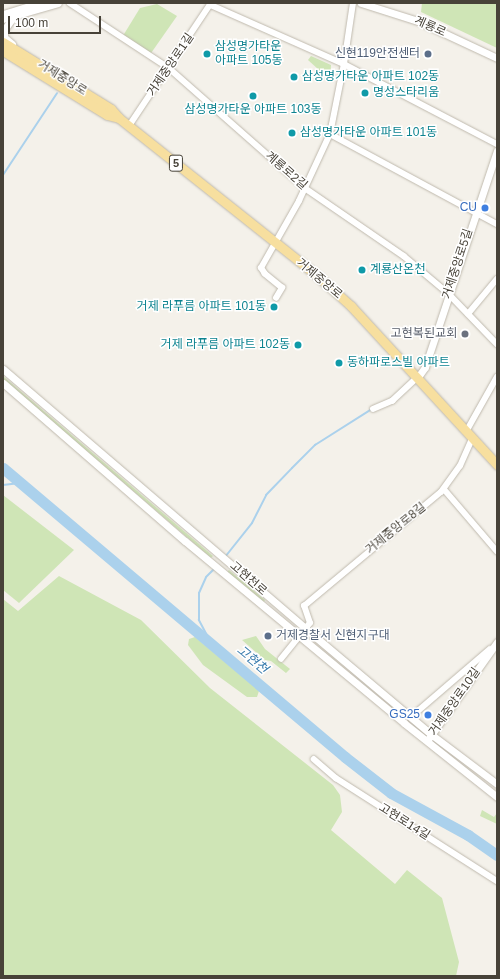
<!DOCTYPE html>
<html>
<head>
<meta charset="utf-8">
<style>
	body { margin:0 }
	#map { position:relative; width:500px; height:979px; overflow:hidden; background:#f4f1ea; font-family:Arial,"Noto Sans KR",sans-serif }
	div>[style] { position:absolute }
	.green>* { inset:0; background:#cfe5b6 }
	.stream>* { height:2px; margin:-1px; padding:0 1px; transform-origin:1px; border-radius:1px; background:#abd1ec }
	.river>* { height:11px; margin:-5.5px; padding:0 5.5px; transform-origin:5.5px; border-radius:5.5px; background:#abd1ec }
	.roads { filter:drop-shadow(0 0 1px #bfb9ad) drop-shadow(0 0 1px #bfb9ad) }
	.minor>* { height:5.5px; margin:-2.75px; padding:0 2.75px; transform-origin:2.75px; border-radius:2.75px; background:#fff }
	.tertiary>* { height:7px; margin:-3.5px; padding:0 3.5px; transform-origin:3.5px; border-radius:3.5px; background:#fff }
	.primary>* { height:9px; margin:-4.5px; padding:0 4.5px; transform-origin:4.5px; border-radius:4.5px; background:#f7df9f }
	.dots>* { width:11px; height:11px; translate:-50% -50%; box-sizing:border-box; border:2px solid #fff; border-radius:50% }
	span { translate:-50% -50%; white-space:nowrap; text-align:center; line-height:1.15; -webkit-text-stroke:3px #fff; paint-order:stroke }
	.shield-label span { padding:1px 3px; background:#fff; border:1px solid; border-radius:3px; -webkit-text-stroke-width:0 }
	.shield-label { font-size:11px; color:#474238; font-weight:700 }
	.street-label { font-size:12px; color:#474238 }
	.culture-label { font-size:12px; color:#0d838f }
	.left { translate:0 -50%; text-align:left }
	.right { translate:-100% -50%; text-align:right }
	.service-label { font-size:12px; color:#4e5e75 }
	.shop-label { font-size:12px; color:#366cbe }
	.worship-label { font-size:12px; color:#5b616d }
	.water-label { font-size:13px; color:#387bac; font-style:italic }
	.frame { position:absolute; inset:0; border:4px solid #474238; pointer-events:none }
	.scale { position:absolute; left:8px; top:16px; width:93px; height:18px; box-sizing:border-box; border:2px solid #474238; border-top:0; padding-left:5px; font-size:12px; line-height:14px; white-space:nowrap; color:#474238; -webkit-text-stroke:3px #fff; paint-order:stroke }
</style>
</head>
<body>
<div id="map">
	<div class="green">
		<div style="clip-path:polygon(422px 3px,497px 3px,497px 48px,421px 12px)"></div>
		<div style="clip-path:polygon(157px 4px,177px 16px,149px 56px,121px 39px,140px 8px)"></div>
		<div style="clip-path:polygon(311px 56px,331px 65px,330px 80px,308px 60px)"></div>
		<div style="clip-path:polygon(3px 376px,213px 556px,211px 558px,3px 379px)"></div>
		<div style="clip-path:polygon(3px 495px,74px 550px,19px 603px,3px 590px)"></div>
		<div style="clip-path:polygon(229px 570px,265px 600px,264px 602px,227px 572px)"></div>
		<div style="clip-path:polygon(59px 576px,141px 620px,210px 688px,333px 785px,340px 795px,342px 812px,331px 830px,395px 884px,407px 870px,442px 898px,459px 962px,456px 976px,3px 976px,3px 599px,18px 611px)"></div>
		<div style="clip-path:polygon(256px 636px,265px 649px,290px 669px,286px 673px,271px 661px,265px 660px,242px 640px)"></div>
		<div style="clip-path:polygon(195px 637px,256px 688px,259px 691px,257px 697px,247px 697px,203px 665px,188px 645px,189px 639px)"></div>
		<div style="clip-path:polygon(482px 810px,494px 817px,497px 813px,497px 824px,480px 816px)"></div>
	</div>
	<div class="stream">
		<div style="left:3px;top:175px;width:98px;rotate:-56.6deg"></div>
		<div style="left:3px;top:485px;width:17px;rotate:-7deg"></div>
		<div style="left:225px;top:557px;width:43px;rotate:-51.5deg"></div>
		<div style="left:252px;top:523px;width:31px;rotate:-63deg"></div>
		<div style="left:266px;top:495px;width:37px;rotate:-46deg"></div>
		<div style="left:292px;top:468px;width:33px;rotate:-45deg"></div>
		<div style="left:315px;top:445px;width:67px;rotate:-32.3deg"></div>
		<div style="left:210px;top:641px;width:24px;rotate:-118deg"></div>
		<div style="left:199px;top:620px;width:27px;rotate:-90deg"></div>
		<div style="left:199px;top:593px;width:17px;rotate:-66deg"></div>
		<div style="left:206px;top:577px;width:11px;rotate:-45deg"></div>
	</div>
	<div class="river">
		<div style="left:3px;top:468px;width:448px;rotate:40.2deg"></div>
		<div style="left:345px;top:757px;width:58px;rotate:38deg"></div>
		<div style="left:391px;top:793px;width:88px;rotate:28.6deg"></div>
		<div style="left:468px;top:835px;width:35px;rotate:35deg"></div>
	</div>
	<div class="roads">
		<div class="minor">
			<div style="left:70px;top:3px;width:118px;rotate:33.3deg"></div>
			<div style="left:169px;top:68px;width:181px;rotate:41.4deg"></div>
			<div style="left:305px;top:188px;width:120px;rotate:34.5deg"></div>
			<div style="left:404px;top:256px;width:57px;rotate:40.1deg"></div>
			<div style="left:448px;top:293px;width:71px;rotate:46.1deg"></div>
			<div style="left:211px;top:5px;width:145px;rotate:23.9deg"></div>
			<div style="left:344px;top:64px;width:173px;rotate:27.6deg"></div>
			<div style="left:129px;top:126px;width:148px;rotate:-56.3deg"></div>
			<div style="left:330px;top:134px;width:190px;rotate:28.3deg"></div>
			<div style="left:276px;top:298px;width:12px;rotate:-59deg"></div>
			<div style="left:282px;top:288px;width:22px;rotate:-141deg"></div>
			<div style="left:265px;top:274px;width:7px;rotate:-124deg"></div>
			<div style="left:261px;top:268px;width:77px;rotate:-60.4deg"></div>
			<div style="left:299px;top:201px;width:74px;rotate:-65.2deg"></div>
			<div style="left:330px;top:134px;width:71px;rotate:-78.7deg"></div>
			<div style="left:344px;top:64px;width:62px;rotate:-81.6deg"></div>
			<div style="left:468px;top:314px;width:45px;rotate:-50.4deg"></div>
			<div style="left:373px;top:409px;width:21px;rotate:-23deg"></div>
			<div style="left:392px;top:401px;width:35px;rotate:-43deg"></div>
			<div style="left:466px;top:432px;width:63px;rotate:-60.6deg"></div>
			<div style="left:444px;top:489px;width:82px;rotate:49.5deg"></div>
			<div style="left:281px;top:659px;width:46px;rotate:-51.1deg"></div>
			<div style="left:310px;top:623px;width:18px;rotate:-109deg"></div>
			<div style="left:304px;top:606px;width:178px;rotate:-39.8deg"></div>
			<div style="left:441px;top:492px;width:32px;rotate:-54deg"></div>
			<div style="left:460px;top:466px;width:30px;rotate:-66deg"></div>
			<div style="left:411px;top:717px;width:104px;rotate:-40.7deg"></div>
			<div style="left:314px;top:759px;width:29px;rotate:41deg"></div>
			<div style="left:336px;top:778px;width:191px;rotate:32.6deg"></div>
		</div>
		<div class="tertiary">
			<div style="left:361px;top:3px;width:60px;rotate:17.5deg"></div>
			<div style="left:418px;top:21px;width:87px;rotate:25.1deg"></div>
			<div style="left:3px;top:14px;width:39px;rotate:-17deg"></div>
			<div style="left:3px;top:19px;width:57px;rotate:-16.2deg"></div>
			<div style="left:12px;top:44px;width:11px;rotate:-139deg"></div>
			<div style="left:4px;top:37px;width:7px;rotate:-90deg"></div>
			<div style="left:4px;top:30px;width:16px;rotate:-55deg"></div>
			<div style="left:3px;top:369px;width:399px;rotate:40.6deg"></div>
			<div style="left:306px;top:629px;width:165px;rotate:40.1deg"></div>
			<div style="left:432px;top:735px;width:81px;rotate:37deg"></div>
			<div style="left:418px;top:377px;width:12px;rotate:-55deg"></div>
			<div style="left:425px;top:367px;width:228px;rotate:-71.6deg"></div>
			<div style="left:3px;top:383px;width:241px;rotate:41deg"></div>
			<div style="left:185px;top:541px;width:285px;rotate:39.7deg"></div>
			<div style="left:404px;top:723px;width:119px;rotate:38.5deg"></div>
			<div style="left:429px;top:738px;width:118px;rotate:-54.7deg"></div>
		</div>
		<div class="primary">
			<div style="left:3px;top:42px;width:127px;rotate:31.8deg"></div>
			<div style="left:111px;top:109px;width:12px;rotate:48deg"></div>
			<div style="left:119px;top:118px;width:249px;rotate:38.5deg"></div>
			<div style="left:314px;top:273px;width:50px;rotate:41.7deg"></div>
			<div style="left:351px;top:306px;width:216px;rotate:47.4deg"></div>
			<div style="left:3px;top:51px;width:122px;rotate:31.6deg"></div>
			<div style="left:107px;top:115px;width:12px;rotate:14deg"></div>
		</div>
	</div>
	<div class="dots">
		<div style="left:207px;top:54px;background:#0f9aa8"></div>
		<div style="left:428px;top:54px;background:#5c6f8a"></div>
		<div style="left:294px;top:77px;background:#0f9aa8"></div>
		<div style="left:365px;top:93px;background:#0f9aa8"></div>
		<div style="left:253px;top:96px;background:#0f9aa8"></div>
		<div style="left:292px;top:133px;background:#0f9aa8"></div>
		<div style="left:485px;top:208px;background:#3f7fe0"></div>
		<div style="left:362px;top:270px;background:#0f9aa8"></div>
		<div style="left:274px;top:307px;background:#0f9aa8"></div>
		<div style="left:465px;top:334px;background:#6b7280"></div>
		<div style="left:298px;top:345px;background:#0f9aa8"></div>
		<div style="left:339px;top:363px;background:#0f9aa8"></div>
		<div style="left:268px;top:636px;background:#5c6f8a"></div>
		<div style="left:428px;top:715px;background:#3f7fe0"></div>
	</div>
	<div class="shield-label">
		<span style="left:176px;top:163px">5</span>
	</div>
	<div class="street-label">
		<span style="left:430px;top:27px;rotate:24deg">계룡로</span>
		<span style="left:171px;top:65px;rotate:-56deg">거제중앙로1길</span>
		<span style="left:62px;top:78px;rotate:32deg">거제중앙로</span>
		<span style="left:286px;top:171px;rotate:41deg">계룡로2길</span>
		<span style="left:458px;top:264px;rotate:-72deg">거제중앙로5길</span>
		<span style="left:319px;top:279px;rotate:40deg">거제중앙로</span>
		<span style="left:396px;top:529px;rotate:-39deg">거제중앙로8길</span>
		<span style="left:248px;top:579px;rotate:41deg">고현천로</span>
		<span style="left:455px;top:702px;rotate:-55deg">거제중앙로10길</span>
		<span style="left:404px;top:822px;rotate:32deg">고현로14길</span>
	</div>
	<div class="culture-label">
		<span class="left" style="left:215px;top:54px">삼성명가타운<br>아파트 105동</span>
		<span class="left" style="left:302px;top:77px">삼성명가타운 아파트 102동</span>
		<span class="left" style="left:373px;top:93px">명성스타리움</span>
		<span style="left:253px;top:110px">삼성명가타운 아파트 103동</span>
		<span class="left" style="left:300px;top:133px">삼성명가타운 아파트 101동</span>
		<span class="left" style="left:370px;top:270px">계룡산온천</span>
		<span class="right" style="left:266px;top:307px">거제 라푸름 아파트 101동</span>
		<span class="right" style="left:290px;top:345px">거제 라푸름 아파트 102동</span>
		<span class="left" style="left:347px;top:363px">동하파로스빌 아파트</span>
	</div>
	<div class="service-label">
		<span class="right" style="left:420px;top:54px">신현119안전센터</span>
		<span class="left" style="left:276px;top:636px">거제경찰서 신현지구대</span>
	</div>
	<div class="shop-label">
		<span class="right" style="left:477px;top:208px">CU</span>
		<span class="right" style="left:420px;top:715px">GS25</span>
	</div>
	<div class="worship-label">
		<span class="right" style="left:457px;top:334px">고현복된교회</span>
	</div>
	<div class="water-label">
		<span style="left:252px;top:660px;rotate:40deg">고현천</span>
	</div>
	<div class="frame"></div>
	<div class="scale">100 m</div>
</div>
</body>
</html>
